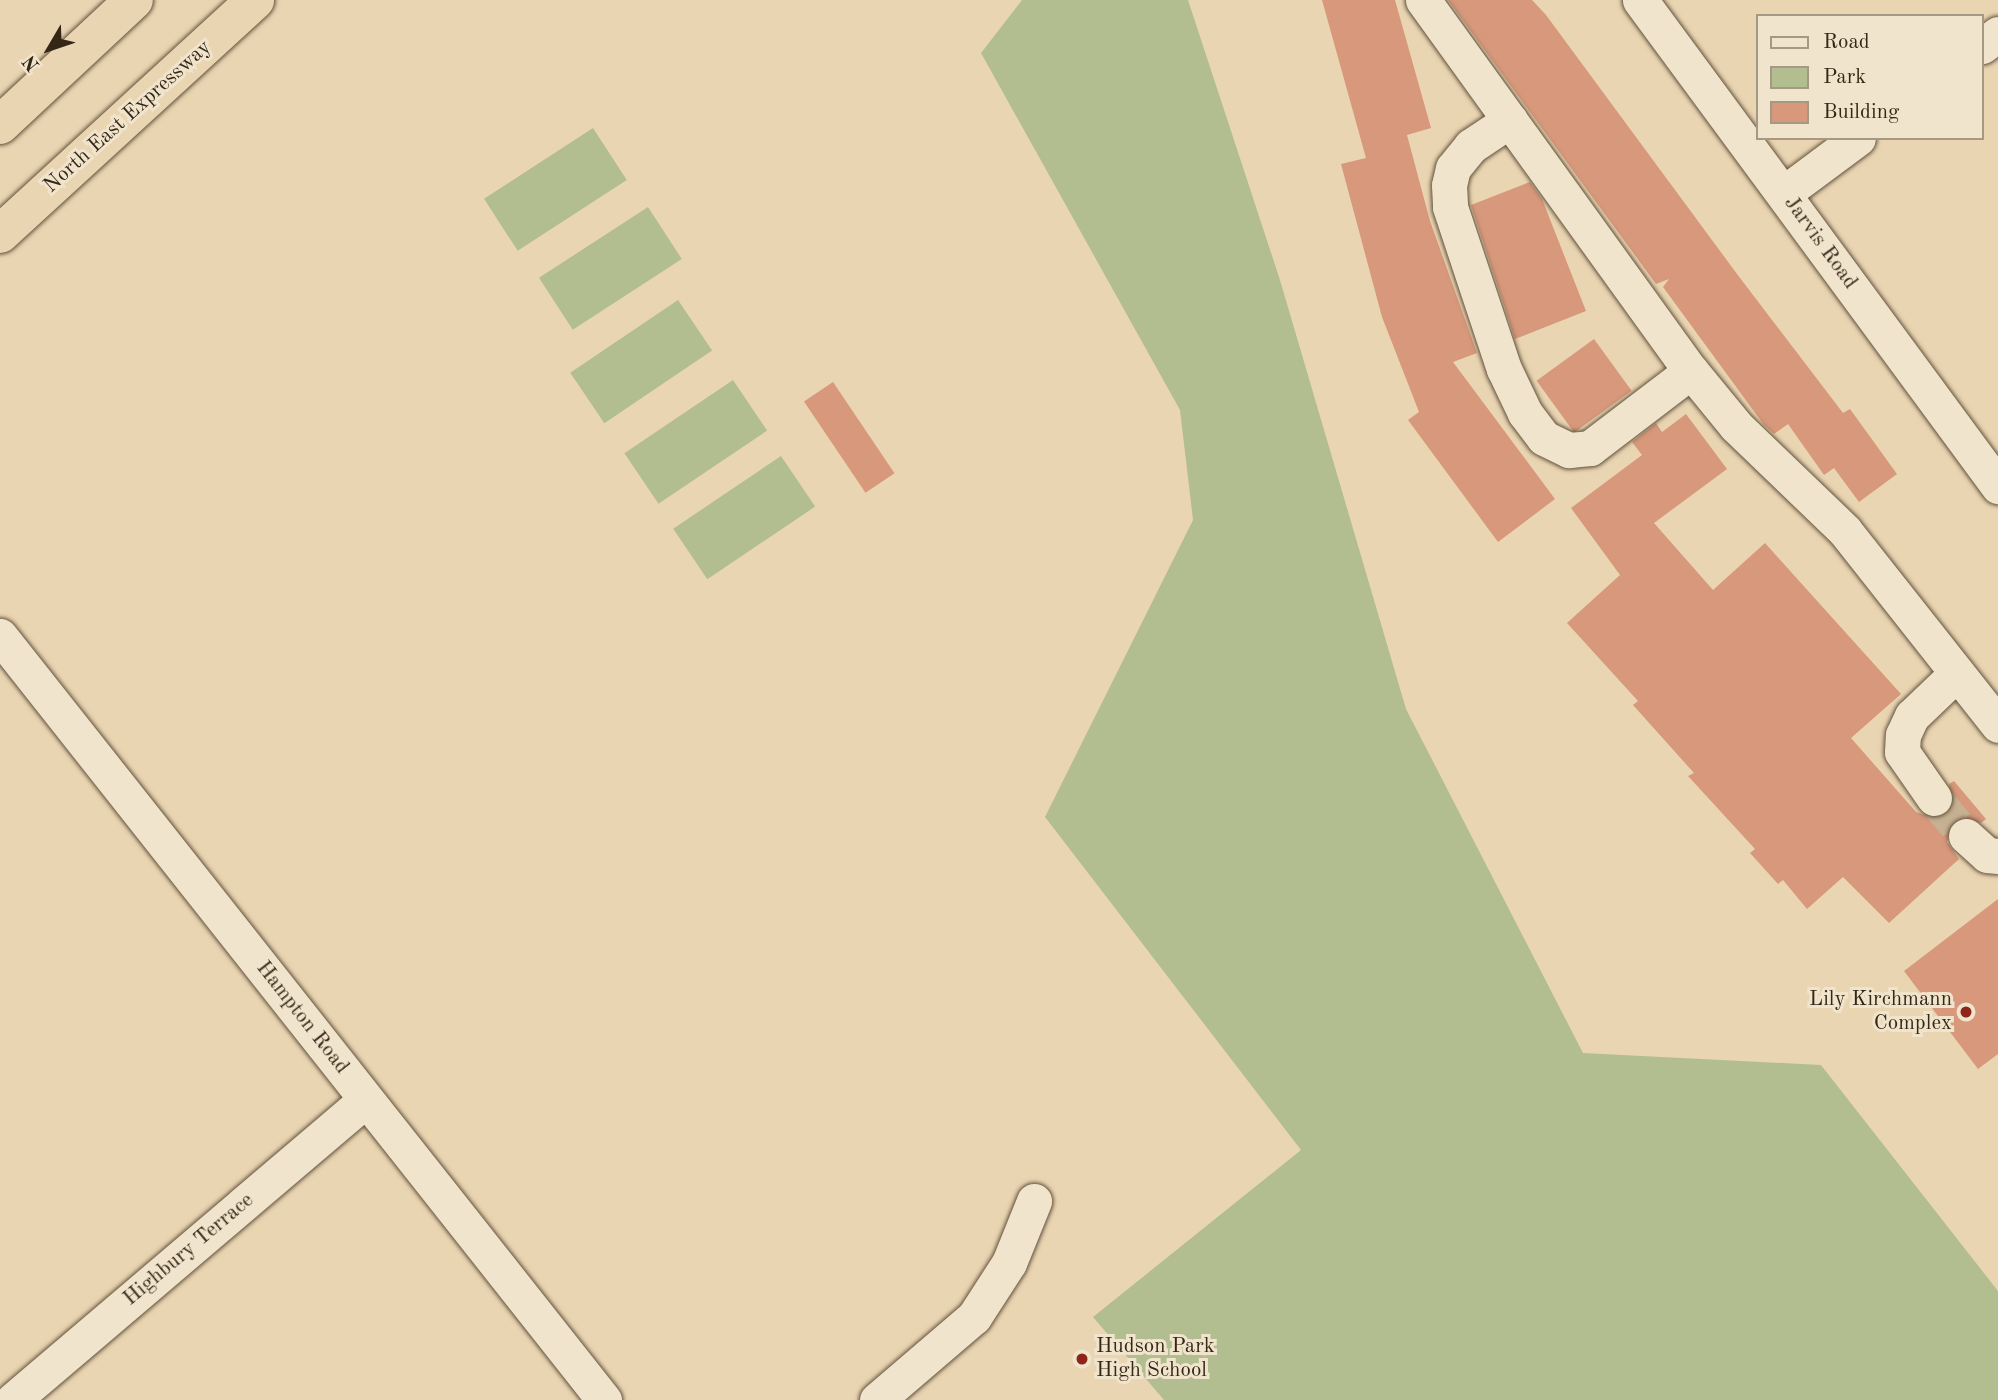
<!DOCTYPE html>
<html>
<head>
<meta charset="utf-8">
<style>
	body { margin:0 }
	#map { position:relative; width:1998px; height:1400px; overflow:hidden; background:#ead5b2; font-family:"Old Standard TT",serif }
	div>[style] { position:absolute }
	.green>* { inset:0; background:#b2be8f; transform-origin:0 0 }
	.building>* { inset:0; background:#d7987b; transform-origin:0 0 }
	.minor-tunnel>* { height:35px; margin-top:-17.5px; transform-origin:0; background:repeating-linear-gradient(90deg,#c6b293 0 35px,transparent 0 53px) }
	.roads { filter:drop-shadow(0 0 2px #62523d) drop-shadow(0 0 2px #62523d) }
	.minor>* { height:35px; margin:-17.5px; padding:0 17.5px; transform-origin:17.5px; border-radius:17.5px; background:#f1e4cd }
	.highway>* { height:38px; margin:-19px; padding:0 19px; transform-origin:19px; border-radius:19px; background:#ead5b2 }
	.dots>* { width:19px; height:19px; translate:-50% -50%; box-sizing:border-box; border:4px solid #f1e4cd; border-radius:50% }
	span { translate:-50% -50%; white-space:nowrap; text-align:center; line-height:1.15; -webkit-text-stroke:6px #f1e4cd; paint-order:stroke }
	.street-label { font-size:21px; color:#342716 }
	.poi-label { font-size:21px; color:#342716 }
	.right { translate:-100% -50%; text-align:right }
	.left { translate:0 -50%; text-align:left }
	.legend { position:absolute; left:1756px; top:14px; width:228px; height:126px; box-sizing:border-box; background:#f1e4cd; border:2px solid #a59884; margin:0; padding:9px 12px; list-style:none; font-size:21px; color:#342716 }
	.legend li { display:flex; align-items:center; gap:14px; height:35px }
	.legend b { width:35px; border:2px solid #a59884 }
	.north { position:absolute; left:14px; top:14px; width:70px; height:70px; -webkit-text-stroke:5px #f1e4cd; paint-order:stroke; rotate:231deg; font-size:19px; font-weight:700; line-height:28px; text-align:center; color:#342716 }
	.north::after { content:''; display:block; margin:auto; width:24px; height:32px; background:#342716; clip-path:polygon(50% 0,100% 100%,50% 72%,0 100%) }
</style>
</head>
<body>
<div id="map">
	<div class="green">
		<div style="clip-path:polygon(1022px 0,1188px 0,1280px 280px,1406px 709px,1583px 1053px,1821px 1065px,1998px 1291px,1998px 1400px,1164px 1400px,1093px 1317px,1301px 1150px,1045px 817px,1193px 520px,1180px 410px,981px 53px)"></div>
		<div style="left:593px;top:128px;width:62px;height:130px;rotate:57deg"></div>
		<div style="left:648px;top:207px;width:62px;height:130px;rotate:57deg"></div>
		<div style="left:678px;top:300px;width:61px;height:130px;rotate:56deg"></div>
		<div style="left:733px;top:380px;width:61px;height:131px;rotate:56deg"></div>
		<div style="left:781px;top:456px;width:61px;height:130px;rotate:56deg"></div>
	</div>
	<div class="building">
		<div style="clip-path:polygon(1322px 0,1395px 0,1431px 128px,1407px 135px,1430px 221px,1477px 353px,1453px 362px,1555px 499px,1498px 542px,1408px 420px,1419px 412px,1382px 317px,1341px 164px,1366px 158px)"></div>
		<div style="clip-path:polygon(1448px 0,1532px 0,1546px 15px,1737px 274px,1843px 413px,1850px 409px,1897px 474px,1859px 502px,1834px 468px,1824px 475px,1788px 424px,1774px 434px,1764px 425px,1663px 287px,1669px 279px,1656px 284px)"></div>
		<div style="clip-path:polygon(1530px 182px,1542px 199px,1586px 311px,1515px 339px,1471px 205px)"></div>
		<div style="left:1594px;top:339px;width:64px;height:71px;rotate:54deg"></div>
		<div style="left:833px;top:382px;width:110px;height:35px;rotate:56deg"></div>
		<div style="clip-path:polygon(1686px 414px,1727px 469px,1654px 523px,1713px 590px,1765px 543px,1901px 694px,1851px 738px,1916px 812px,1935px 818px,1946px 814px,1952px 806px,1949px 784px,1954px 781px,1986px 819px,1981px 823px,1961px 817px,1952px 822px,1947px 842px,1959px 859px,1889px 923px,1843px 877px,1807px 909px,1783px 880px,1778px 884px,1750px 853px,1755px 849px,1688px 776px,1694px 773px,1633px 705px,1638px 701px,1567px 623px,1620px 575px,1571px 508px,1642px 455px,1632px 442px,1656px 423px,1662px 432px)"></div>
		<div style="clip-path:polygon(1998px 899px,1998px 1054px,1978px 1069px,1904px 971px)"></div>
	</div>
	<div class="minor-tunnel">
		<div style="left:1934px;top:798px;width:50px;rotate:49.9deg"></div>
	</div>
	<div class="roads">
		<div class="minor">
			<div style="left:1423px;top:0;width:458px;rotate:54.2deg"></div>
			<div style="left:1691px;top:371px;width:71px;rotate:50.7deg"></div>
			<div style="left:1736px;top:426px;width:151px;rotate:43.9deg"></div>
			<div style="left:1845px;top:531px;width:247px;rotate:51.7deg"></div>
			<div style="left:1640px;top:0;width:604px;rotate:53.62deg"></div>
			<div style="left:1982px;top:46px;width:20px;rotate:-37deg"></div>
			<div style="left:1510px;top:120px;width:47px;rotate:146.3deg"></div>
			<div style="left:1471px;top:146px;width:28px;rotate:129deg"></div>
			<div style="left:1453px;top:168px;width:17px;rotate:103deg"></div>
			<div style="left:1449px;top:185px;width:22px;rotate:87deg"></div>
			<div style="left:1450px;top:207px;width:171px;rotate:71.6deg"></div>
			<div style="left:1504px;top:369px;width:49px;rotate:64.5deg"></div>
			<div style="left:1525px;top:413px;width:31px;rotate:53deg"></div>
			<div style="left:1544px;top:438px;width:28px;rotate:26deg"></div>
			<div style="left:1569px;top:450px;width:21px;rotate:-5deg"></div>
			<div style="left:1590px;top:448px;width:127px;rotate:-37.3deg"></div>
			<div style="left:1784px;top:193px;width:92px;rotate:-36.6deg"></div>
			<div style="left:0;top:636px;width:974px;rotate:51.67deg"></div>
			<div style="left:1934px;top:798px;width:56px;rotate:-124.8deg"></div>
			<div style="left:1902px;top:752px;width:17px;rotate:-87deg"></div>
			<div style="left:1903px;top:735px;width:21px;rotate:-65deg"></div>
			<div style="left:1912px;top:716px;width:62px;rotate:-43.7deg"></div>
			<div style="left:1966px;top:836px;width:28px;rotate:42deg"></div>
			<div style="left:1987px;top:855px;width:11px;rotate:5deg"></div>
			<div style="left:13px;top:1400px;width:463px;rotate:-40.4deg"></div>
			<div style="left:877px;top:1400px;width:128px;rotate:-40.6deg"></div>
			<div style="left:974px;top:1317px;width:64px;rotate:-57.1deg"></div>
			<div style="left:1009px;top:1263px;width:67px;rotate:-68deg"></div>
		</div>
		<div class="highway">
			<div style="left:0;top:125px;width:183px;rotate:-43deg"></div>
			<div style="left:0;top:234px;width:346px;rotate:-42.5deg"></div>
		</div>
	</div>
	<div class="dots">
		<div style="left:1966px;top:1012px;background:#8f2418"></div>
		<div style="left:1082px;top:1359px;background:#8f2418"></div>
	</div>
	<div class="street-label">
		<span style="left:128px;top:117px;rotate:-42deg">North East Expressway</span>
		<span style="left:1820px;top:243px;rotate:54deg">Jarvis Road</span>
		<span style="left:302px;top:1018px;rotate:52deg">Hampton Road</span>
		<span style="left:189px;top:1250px;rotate:-40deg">Highbury Terrace</span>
	</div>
	<div class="poi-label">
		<span class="right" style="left:1952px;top:1012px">Lily Kirchmann<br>Complex</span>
		<span class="left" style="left:1096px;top:1359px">Hudson Park<br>High School</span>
	</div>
	<ul class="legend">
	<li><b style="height:9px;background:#f1e4cd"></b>Road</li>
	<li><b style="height:19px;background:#b2be8f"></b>Park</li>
	<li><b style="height:19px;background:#d7987b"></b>Building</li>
	</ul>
	<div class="north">N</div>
</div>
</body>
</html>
